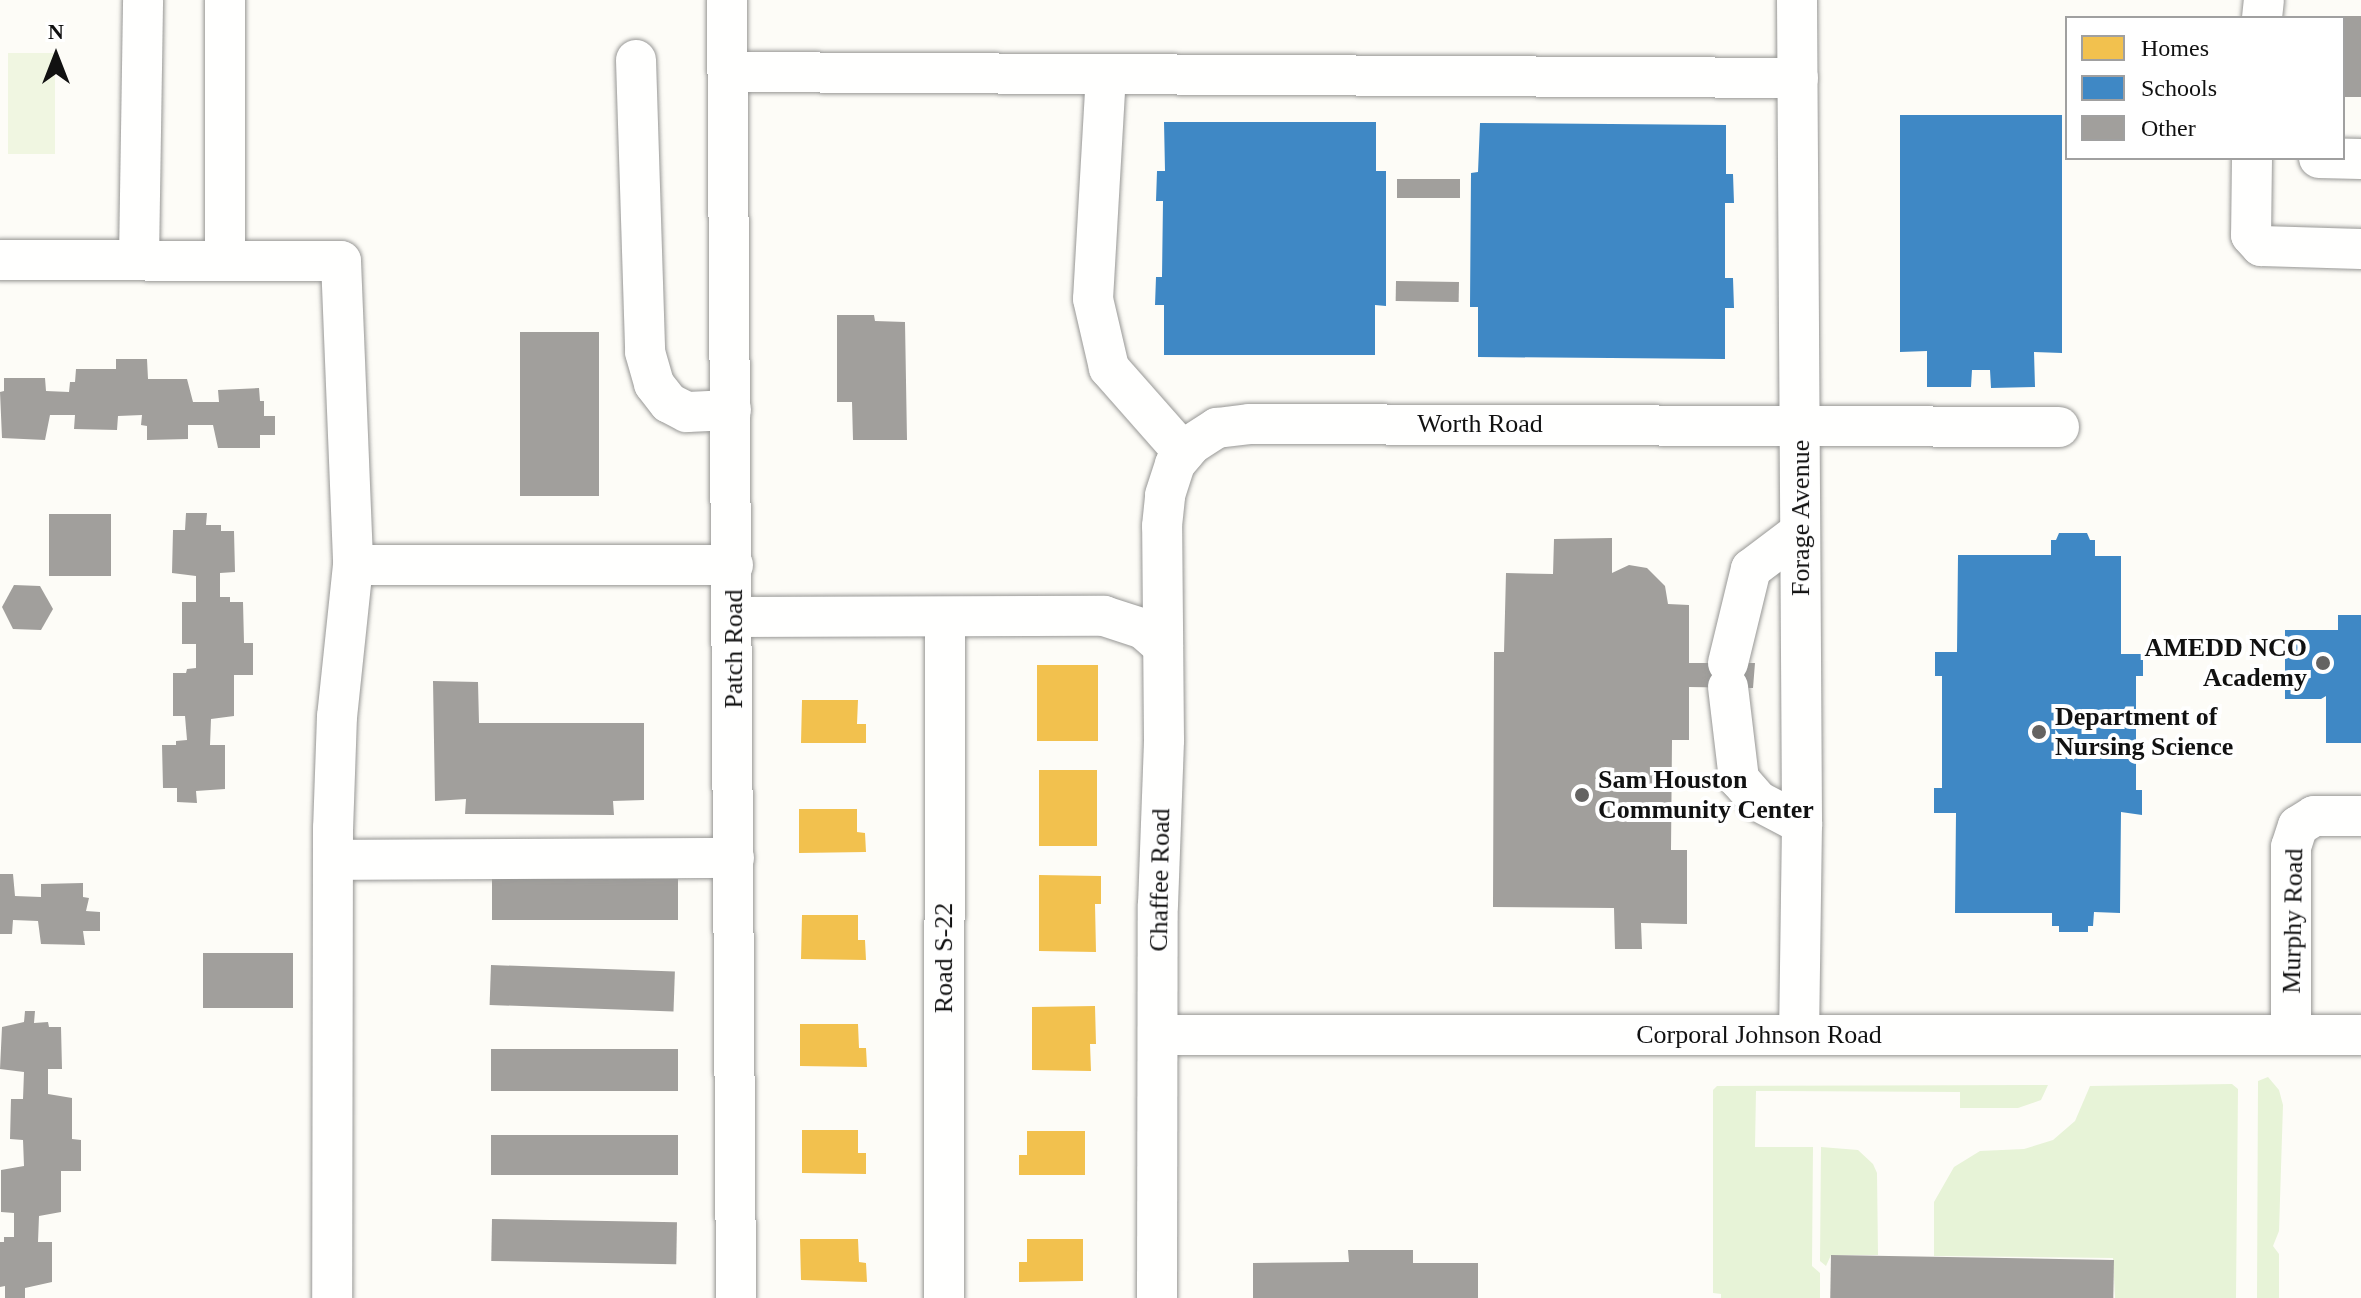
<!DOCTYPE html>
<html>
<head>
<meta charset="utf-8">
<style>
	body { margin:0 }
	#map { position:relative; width:2361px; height:1298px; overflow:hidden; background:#fdfcf7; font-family:Georgia,serif }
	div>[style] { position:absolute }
	.green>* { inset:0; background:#e7f3d7 }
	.pitch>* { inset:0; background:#f0f6e1; transform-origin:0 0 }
	.homes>* { inset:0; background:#f2c14e; transform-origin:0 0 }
	.schools>* { inset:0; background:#3f88c5 }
	.building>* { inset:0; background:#a19f9c; transform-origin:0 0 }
	.roads { filter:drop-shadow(0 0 2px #979795) drop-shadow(0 0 2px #979795) }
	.minor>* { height:40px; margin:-20px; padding:0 20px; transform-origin:20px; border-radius:20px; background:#fffffe }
	.dots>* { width:22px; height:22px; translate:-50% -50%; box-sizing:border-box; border:4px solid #fff; border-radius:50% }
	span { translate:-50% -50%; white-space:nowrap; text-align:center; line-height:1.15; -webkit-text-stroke:8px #fff; paint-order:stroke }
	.street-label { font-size:26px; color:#111 }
	.poi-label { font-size:26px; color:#111; font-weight:700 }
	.right { translate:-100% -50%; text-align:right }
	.left { translate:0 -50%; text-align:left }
	.legend { position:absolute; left:2065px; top:16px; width:280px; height:144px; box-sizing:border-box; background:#fff; border:2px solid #a0a0a0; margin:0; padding:10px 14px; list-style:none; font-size:24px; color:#111 }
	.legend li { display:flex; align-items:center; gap:16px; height:40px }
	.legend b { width:40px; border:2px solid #a0a0a0 }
	.north { position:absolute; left:16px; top:16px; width:80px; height:80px; -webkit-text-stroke:6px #fff; paint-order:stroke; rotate:0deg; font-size:22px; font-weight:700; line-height:32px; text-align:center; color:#111 }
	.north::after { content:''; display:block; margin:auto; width:28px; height:36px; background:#111; clip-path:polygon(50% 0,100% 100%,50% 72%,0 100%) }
</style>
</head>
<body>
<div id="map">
	<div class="green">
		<div style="clip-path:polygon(2268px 1077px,2279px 1090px,2283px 1105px,2279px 1231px,2273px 1246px,2279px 1254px,2279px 1298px,2257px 1298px,2258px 1081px)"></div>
		<div style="clip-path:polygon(2232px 1084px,2238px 1089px,2236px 1298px,2115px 1298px,2113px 1258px,1934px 1256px,1934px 1202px,1954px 1167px,1980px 1151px,2024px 1149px,2053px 1140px,2075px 1121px,2090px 1086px)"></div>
		<div style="clip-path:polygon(2048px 1085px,2041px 1100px,2018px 1108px,1960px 1108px,1960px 1092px,1756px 1091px,1755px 1147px,1813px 1147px,1812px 1266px,1820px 1273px,1820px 1298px,1721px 1298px,1721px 1294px,1713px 1293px,1713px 1090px,1717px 1086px)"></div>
		<div style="clip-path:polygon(1821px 1147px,1858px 1150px,1873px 1164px,1877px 1173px,1878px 1255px,1831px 1255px,1826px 1266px,1820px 1261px)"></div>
	</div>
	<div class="pitch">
		<div style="left:8px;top:53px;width:47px;height:101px"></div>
	</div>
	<div class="homes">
		<div style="left:1037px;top:665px;width:61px;height:76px"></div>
		<div style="clip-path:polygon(802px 700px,858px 700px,857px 724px,866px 724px,866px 743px,801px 743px)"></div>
		<div style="left:1039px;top:770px;width:58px;height:76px"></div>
		<div style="clip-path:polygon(799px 809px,857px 809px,857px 832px,865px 833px,866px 852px,799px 853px)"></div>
		<div style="clip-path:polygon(1039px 875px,1101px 876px,1101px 904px,1095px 904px,1096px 952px,1039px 951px)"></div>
		<div style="clip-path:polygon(802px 915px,858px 915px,858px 940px,865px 940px,866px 960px,801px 959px)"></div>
		<div style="clip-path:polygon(1095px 1006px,1096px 1044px,1090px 1044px,1091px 1071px,1032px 1070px,1032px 1007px)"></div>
		<div style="clip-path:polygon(800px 1024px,858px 1024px,859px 1048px,866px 1048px,867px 1067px,800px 1066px)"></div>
		<div style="clip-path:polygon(802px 1130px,858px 1130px,858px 1153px,866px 1153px,866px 1174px,802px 1173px)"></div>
		<div style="clip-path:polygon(1027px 1131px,1085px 1131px,1085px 1175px,1019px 1175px,1019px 1155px,1027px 1155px)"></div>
		<div style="clip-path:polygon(800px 1239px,858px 1239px,859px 1262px,866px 1263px,867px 1282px,801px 1280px)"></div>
		<div style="clip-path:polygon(1027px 1239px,1083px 1239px,1083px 1281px,1019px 1282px,1019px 1262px,1027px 1262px)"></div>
	</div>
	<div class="schools">
		<div style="clip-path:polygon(1900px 115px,2062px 115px,2062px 353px,2034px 352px,2035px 387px,1991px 388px,1990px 370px,1972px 370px,1971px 387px,1927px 387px,1927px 351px,1900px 352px)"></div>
		<div style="clip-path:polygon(1164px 122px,1376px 122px,1376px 171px,1386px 171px,1386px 306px,1375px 305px,1375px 355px,1164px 355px,1164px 305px,1155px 305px,1156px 277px,1162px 277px,1163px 201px,1156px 201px,1157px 171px,1165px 171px)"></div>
		<div style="clip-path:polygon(1480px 123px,1726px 125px,1726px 174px,1733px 174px,1734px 203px,1725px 203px,1725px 278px,1733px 278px,1734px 308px,1725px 308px,1725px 359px,1478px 357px,1478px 307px,1470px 307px,1471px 173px,1478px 172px)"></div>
		<div style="clip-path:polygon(2059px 533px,2087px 533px,2090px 540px,2095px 540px,2095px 556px,2121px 556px,2121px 654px,2143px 654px,2143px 676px,2136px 676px,2136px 790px,2142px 790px,2142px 815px,2121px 812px,2120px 913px,2094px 912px,2093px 926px,2088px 926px,2088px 932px,2059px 932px,2059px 926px,2052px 926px,2052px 913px,1955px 913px,1956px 813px,1934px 813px,1934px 788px,1942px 788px,1942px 676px,1935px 676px,1935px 652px,1957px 652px,1958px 555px,2051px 555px,2051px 540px,2056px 540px)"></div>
		<div style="clip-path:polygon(2338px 615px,2361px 615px,2361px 743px,2326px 743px,2326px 696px,2321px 699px,2285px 699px,2285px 630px,2338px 630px)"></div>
	</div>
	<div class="building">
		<div style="left:2343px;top:16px;width:18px;height:81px"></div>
		<div style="left:1397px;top:179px;width:63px;height:19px"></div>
		<div style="left:1396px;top:281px;width:63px;height:20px;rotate:1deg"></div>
		<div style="clip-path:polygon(837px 315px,874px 315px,875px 321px,905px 322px,907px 440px,853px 440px,852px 402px,837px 402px)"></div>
		<div style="left:599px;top:332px;width:164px;height:79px;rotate:90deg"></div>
		<div style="clip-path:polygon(116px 359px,147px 359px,148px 379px,187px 379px,193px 402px,219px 402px,218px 390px,259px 388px,260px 401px,264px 401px,264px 416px,275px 416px,275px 435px,260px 435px,260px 448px,218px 448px,213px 425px,188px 425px,188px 439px,147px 440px,147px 426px,141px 425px,142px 415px,118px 416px,117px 430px,74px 429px,75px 415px,50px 415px,45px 440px,2px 438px,0 392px,4px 391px,4px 378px,45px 378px,46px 391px,69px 392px,70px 382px,75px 382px,76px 369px,116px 369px)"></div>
		<div style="clip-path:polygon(186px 513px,207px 513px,206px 525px,221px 525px,221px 531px,234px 531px,235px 572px,220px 573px,220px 597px,230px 597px,230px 602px,243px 602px,244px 643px,253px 643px,253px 675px,234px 675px,234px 716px,211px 719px,210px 745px,225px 745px,225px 789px,196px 791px,197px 803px,177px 802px,177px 788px,163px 788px,162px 745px,176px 745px,176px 741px,187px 740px,185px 716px,173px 716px,173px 673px,186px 673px,187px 669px,196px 668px,196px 644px,182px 644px,182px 602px,196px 602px,196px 576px,172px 573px,173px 530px,185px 530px)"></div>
		<div style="left:49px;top:514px;width:62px;height:62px"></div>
		<div style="clip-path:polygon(1612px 538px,1612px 573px,1629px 565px,1647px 568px,1665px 586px,1668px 604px,1689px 605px,1689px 663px,1755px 663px,1753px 688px,1689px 687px,1689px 740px,1672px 740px,1671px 850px,1687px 850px,1687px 924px,1641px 923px,1642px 949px,1615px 949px,1614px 908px,1493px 907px,1494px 652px,1504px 652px,1506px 573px,1553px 574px,1554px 539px)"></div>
		<div style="clip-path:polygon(14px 585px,40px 586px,53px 609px,41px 630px,13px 629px,2px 607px)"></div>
		<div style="clip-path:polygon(433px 681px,478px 682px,479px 723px,644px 723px,644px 800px,613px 801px,614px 815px,465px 814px,466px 799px,435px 801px)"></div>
		<div style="clip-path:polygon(0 874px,13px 874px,15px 896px,41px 897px,41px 884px,83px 883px,83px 897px,89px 898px,86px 911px,100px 912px,100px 931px,83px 931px,85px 945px,41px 944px,38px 921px,13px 920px,12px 934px,0 934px)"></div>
		<div style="left:492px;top:879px;width:186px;height:41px"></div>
		<div style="left:203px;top:953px;width:90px;height:55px"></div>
		<div style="left:491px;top:965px;width:184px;height:40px;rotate:2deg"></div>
		<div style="clip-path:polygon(25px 1011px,35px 1011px,34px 1023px,48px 1022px,49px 1027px,61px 1027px,62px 1069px,48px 1069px,48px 1094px,72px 1098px,72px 1139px,81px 1140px,81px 1171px,61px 1171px,61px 1212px,39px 1216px,38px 1242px,52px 1242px,52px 1282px,25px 1288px,25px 1298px,5px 1298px,5px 1286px,0 1287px,0 1242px,4px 1242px,4px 1237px,14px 1237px,14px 1213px,1px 1212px,1px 1170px,24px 1166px,23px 1140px,10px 1139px,11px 1099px,23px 1099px,24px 1072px,0 1069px,2px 1027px,24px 1022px)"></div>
		<div style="left:491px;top:1049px;width:187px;height:42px"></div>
		<div style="left:491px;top:1135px;width:187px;height:40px"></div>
		<div style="left:492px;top:1219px;width:185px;height:42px;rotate:1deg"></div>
		<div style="clip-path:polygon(1348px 1250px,1413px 1250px,1413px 1263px,1478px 1263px,1478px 1298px,1253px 1298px,1253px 1263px,1349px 1262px)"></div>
		<div style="left:1831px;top:1255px;width:283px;height:43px;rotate:1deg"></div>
	</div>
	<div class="roads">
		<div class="minor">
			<div style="left:727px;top:0;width:1298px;rotate:89.6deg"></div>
			<div style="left:1797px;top:0;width:824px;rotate:89.65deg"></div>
			<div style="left:1802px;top:824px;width:211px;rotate:90.8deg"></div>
			<div style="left:2262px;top:18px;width:18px;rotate:-84deg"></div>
			<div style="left:636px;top:60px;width:292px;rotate:88.2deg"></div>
			<div style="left:645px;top:352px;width:33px;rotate:74deg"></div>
			<div style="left:654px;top:384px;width:24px;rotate:52deg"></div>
			<div style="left:669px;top:403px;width:20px;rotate:27deg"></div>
			<div style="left:687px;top:412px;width:44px;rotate:-2.6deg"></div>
			<div style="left:728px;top:72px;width:1070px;rotate:0.32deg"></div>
			<div style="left:1106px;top:74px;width:225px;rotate:93.3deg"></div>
			<div style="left:1093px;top:299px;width:71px;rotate:76.9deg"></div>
			<div style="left:1109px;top:368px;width:113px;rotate:48.6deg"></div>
			<div style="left:2252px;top:158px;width:77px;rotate:90.7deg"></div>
			<div style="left:2251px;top:235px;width:15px;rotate:48deg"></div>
			<div style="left:2261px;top:246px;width:100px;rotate:1.7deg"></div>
			<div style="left:2319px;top:158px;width:42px;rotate:1.4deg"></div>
			<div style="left:225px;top:258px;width:258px;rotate:-90deg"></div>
			<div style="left:139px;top:259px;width:259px;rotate:-89.1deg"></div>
			<div style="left:0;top:260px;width:341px;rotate:0.2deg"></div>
			<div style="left:341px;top:261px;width:304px;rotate:87.7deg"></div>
			<div style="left:353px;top:565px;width:152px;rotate:96deg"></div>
			<div style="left:337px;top:716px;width:112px;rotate:92deg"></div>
			<div style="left:333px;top:828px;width:470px;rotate:90.1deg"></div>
			<div style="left:353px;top:565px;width:380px"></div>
			<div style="left:734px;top:617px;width:370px;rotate:-0.2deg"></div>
			<div style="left:1104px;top:616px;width:40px;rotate:18deg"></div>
			<div style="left:1142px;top:628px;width:28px;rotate:41deg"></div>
			<div style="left:1728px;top:663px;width:97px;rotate:-76.3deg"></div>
			<div style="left:1751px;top:569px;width:61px;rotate:-37.1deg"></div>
			<div style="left:1728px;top:687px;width:93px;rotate:83.2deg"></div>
			<div style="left:1739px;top:779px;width:29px;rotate:49deg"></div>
			<div style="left:1758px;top:801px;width:50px;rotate:27.6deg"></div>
			<div style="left:333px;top:860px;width:401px;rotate:-0.3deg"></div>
			<div style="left:1158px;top:1035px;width:1203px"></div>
			<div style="left:2291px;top:1035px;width:188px;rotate:-90deg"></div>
			<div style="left:2291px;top:847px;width:22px;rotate:-72deg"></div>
			<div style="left:2298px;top:826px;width:19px;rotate:-32deg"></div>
			<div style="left:2314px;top:816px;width:47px"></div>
			<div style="left:944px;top:1298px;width:679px;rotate:-89.92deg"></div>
			<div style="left:1157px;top:1298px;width:393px;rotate:-89.9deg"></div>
			<div style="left:1158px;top:905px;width:165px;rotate:-87.9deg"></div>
			<div style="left:1164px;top:740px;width:214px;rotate:-90.5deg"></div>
			<div style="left:1162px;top:526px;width:31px;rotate:-84deg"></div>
			<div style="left:1165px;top:495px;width:33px;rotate:-72deg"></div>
			<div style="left:1175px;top:464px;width:26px;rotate:-50deg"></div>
			<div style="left:1192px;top:444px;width:30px;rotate:-33deg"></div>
			<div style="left:1217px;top:428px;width:32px;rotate:-7deg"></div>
			<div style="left:1249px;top:424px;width:810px;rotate:0.21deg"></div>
		</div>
	</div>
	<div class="dots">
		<div style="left:2323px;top:663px;background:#646362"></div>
		<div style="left:2039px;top:732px;background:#646362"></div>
		<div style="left:1582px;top:795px;background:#646362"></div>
	</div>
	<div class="street-label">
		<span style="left:1480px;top:424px">Worth Road</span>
		<span style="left:1801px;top:518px;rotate:-90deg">Forage Avenue</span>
		<span style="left:734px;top:649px;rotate:-90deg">Patch Road</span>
		<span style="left:1160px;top:880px;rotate:-89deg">Chaffee Road</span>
		<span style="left:2293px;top:921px;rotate:-89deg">Murphy Road</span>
		<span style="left:944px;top:958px;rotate:-90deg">Road S-22</span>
		<span style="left:1759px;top:1035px">Corporal Johnson Road</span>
	</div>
	<div class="poi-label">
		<span class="right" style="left:2307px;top:663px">AMEDD NCO<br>Academy</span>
		<span class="left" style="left:2055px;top:732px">Department of<br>Nursing Science</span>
		<span class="left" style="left:1598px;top:795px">Sam Houston<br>Community Center</span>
	</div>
	<ul class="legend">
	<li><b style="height:22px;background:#f2c14e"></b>Homes</li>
	<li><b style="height:22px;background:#3f88c5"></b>Schools</li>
	<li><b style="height:22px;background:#a19f9c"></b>Other</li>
	</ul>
	<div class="north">N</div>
</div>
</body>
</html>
